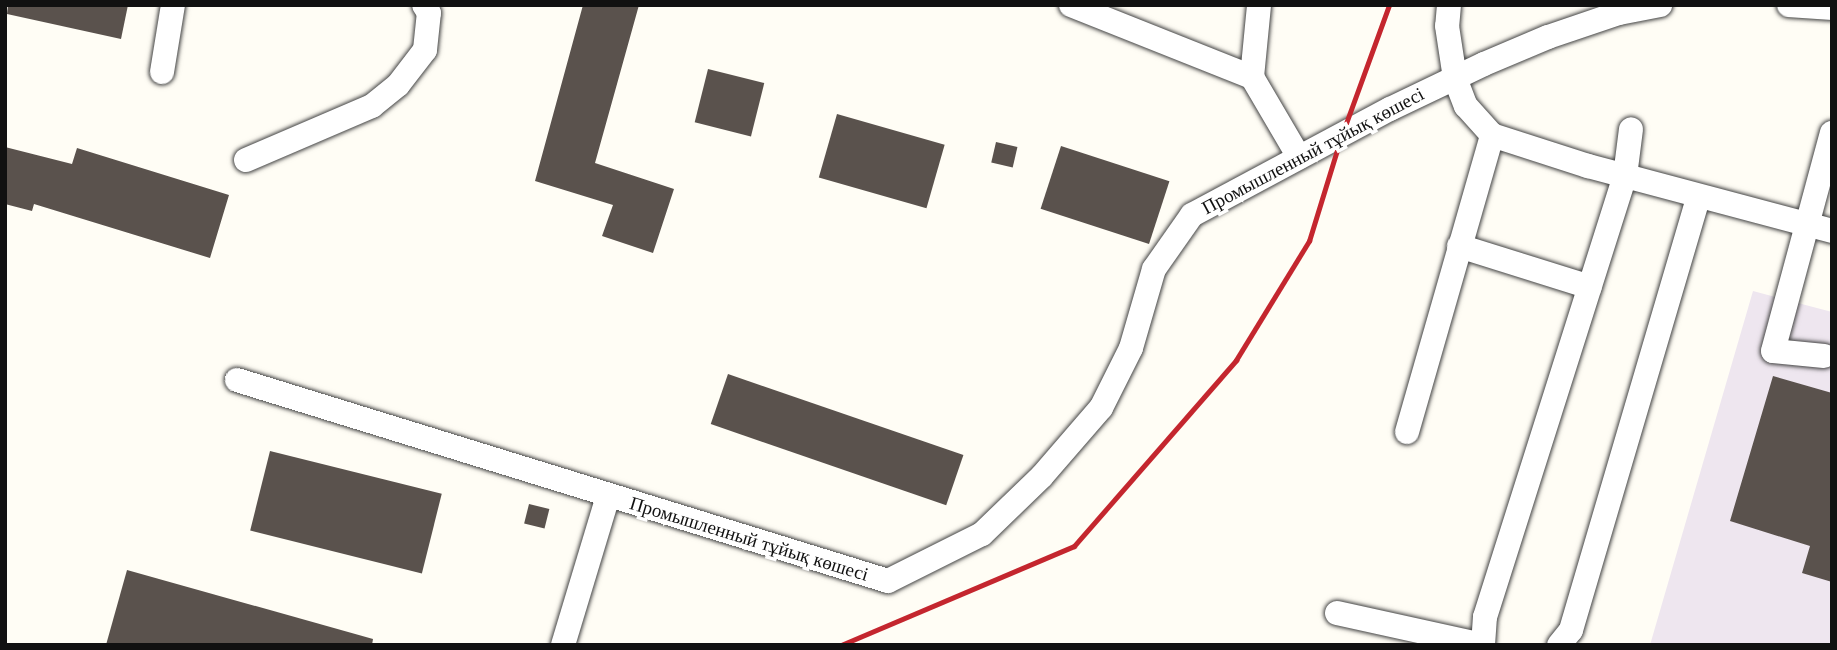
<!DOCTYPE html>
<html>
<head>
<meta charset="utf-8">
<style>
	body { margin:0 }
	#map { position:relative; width:1837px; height:650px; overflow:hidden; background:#fffdf5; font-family:Georgia,serif }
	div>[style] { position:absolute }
	.industrial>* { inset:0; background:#eee6ef }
	.building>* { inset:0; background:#5a524d; transform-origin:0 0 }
	.roads { filter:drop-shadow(0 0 2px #444) drop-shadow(0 0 2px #444) }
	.minor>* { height:24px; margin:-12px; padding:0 12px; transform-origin:12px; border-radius:12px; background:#fff }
	.rail>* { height:5px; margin:-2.5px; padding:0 2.5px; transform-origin:2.5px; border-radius:2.5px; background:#c4262e }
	span { translate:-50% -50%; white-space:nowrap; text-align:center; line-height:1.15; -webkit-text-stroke:7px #fff; paint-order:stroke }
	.street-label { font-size:19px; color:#111 }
	.frame { position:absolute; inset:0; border:7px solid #111; pointer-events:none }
</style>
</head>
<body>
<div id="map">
	<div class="industrial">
		<div style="clip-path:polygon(1753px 291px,1832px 312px,1832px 645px,1650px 645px)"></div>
	</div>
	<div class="building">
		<div style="clip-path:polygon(8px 5px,128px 5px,121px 39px,7px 14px)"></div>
		<div style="clip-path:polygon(583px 5px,639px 5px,595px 163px,674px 189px,653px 253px,602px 236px,613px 205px,535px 181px)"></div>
		<div style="left:708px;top:69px;width:58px;height:55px;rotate:14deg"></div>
		<div style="left:837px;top:114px;width:112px;height:66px;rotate:16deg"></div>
		<div style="left:996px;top:142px;width:22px;height:21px;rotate:13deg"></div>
		<div style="left:1061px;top:146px;width:114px;height:66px;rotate:18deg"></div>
		<div style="clip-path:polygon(5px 147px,72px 164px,77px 148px,229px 195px,210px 258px,34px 204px,32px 211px,5px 204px)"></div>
		<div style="left:728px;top:374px;width:249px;height:53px;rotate:19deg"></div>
		<div style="clip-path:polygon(1773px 376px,1832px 393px,1832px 582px,1802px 573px,1810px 546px,1730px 521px)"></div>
		<div style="left:270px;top:451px;width:177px;height:82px;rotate:14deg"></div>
		<div style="left:529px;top:504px;width:21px;height:20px;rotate:14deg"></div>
		<div style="clip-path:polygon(127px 570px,373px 639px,372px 645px,106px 645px)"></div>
	</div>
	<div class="roads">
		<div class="minor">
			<div style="left:1071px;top:5px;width:195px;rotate:21.7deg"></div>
			<div style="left:1252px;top:77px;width:93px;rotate:59.6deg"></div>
			<div style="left:1449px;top:5px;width:21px;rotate:95deg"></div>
			<div style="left:1447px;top:26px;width:53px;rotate:81.3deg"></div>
			<div style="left:1455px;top:78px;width:30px;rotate:69deg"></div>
			<div style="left:1466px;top:106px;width:39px;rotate:48deg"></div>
			<div style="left:1492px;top:135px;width:101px;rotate:17.9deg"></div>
			<div style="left:1588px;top:166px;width:253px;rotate:14.9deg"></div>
			<div style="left:1789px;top:5px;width:43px;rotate:4deg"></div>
			<div style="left:162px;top:72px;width:68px;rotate:-80.7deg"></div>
			<div style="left:1252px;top:77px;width:72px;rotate:-84.4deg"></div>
			<div style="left:246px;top:160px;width:137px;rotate:-23.2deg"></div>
			<div style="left:372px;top:106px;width:33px;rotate:-39deg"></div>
			<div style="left:398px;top:85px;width:44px;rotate:-52.4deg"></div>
			<div style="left:425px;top:50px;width:37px;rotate:-84deg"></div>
			<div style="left:429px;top:13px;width:9px;rotate:-122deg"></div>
			<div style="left:1459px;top:246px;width:137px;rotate:17.4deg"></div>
			<div style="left:1824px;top:356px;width:51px;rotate:-174.4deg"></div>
			<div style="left:1773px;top:351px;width:226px;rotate:-74.9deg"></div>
			<div style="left:237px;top:380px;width:681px;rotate:17.16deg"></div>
			<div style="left:888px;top:581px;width:105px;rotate:-26.6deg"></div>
			<div style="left:982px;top:534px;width:83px;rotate:-44deg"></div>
			<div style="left:1042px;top:476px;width:90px;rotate:-49.1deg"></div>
			<div style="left:1101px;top:408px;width:67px;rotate:-63.4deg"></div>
			<div style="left:1131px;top:348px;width:82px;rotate:-73.8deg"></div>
			<div style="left:1154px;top:269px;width:66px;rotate:-54.9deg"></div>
			<div style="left:1192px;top:215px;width:225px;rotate:-28.2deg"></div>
			<div style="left:1390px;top:109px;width:104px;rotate:-25.6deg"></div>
			<div style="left:1484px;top:64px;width:69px;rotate:-22.9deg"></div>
			<div style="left:1548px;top:37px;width:75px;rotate:-18.7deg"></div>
			<div style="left:1619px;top:13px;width:42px;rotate:-11deg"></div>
			<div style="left:1407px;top:432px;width:309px;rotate:-74deg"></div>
			<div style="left:1337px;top:613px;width:149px;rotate:12.4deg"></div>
			<div style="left:563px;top:645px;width:156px;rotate:-73.2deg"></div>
			<div style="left:1483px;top:645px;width:28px;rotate:-86deg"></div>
			<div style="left:1485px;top:617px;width:463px;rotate:-72.4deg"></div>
			<div style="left:1625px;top:176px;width:47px;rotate:-82.7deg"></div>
			<div style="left:1559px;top:645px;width:19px;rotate:-51deg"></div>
			<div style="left:1571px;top:630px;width:452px;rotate:-73.6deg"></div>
		</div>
	</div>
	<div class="rail">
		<div style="left:841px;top:645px;width:253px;rotate:-23deg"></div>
		<div style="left:1074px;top:546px;width:247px;rotate:-48.9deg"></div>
		<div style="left:1236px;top:360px;width:140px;rotate:-58.5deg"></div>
		<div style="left:1309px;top:241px;width:109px;rotate:-72.9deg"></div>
		<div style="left:1341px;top:137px;width:140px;rotate:-70deg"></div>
	</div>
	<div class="street-label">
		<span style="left:1313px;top:151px;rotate:-28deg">Промышленный тұйық көшесі</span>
		<span style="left:749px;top:539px;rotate:17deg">Промышленный тұйық көшесі</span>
	</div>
	<div class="frame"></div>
</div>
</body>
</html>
